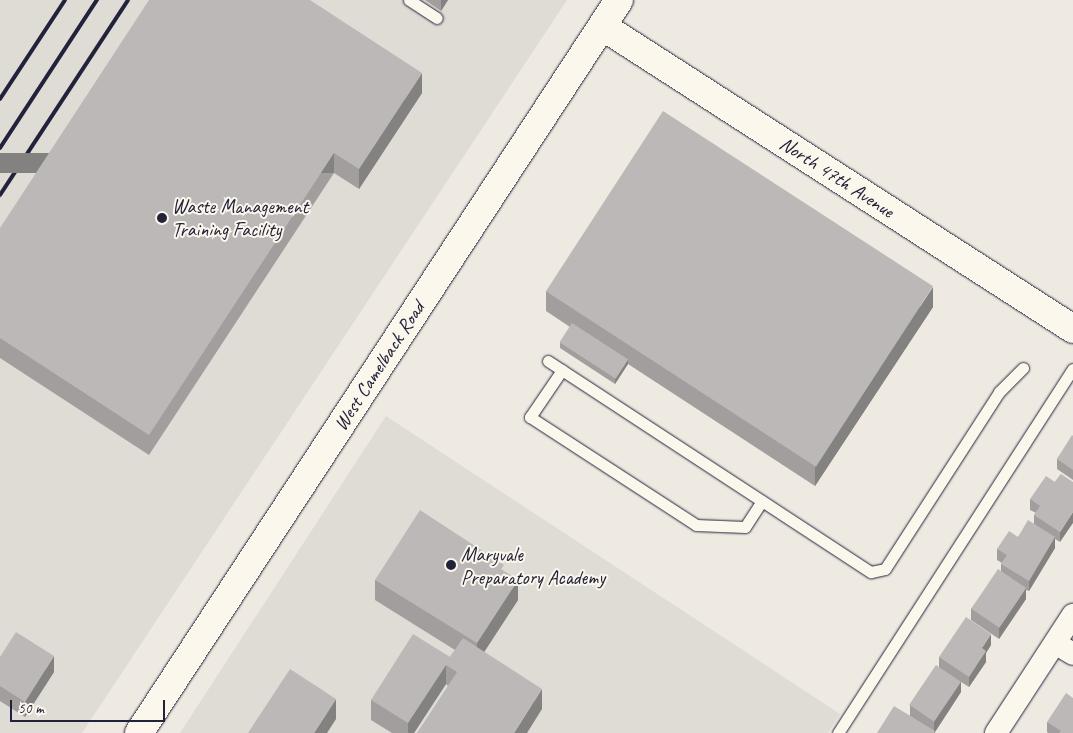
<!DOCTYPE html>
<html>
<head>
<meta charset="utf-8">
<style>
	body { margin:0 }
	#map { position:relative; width:1073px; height:733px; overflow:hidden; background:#eeeae2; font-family:Caveat,sans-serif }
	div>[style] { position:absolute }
	.built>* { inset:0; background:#dfdbd5 }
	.roads { filter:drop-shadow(0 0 1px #22223b) drop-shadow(0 0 1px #22223b) }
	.service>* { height:11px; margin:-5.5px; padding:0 5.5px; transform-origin:5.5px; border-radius:5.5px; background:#fbf7ec }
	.minor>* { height:22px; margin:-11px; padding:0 11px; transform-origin:11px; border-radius:11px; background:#fbf7ec }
	.tertiary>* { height:28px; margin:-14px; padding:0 14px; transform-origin:14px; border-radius:14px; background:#fbf7ec }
	.primary>* { height:28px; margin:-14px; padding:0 14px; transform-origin:14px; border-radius:14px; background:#fbf7ec }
	.rail>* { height:4px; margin:-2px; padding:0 2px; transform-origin:2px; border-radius:2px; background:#22223b }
	.wall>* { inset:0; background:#a29e9e }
	.shaded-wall>* { inset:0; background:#848181; transform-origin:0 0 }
	.building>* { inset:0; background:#bcb8b8; transform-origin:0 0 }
	.dots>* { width:14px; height:14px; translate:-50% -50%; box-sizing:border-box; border:2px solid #fbf7ec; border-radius:50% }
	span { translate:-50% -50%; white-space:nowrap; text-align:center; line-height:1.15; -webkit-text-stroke:4px #fbf7ec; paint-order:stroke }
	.street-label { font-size:20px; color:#22223b }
	.poi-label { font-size:20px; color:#22223b }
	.left { translate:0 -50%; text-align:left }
	.scale { position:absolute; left:10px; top:700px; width:155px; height:22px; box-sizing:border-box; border:2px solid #22223b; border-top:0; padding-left:6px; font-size:15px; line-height:18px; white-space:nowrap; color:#22223b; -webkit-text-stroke:4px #fbf7ec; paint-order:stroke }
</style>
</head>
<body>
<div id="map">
	<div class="built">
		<div style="clip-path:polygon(0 0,567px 0,82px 733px,0 733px)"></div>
		<div style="clip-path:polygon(386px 416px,840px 714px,828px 733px,180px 733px)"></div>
	</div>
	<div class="roads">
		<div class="service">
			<div style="left:409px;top:0;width:33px;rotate:33deg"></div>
			<div style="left:548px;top:361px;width:386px;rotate:33.2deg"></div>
			<div style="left:871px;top:572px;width:14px;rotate:-12deg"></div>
			<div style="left:885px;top:569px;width:211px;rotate:-57.2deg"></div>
			<div style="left:999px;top:392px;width:34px;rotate:-45deg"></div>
			<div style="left:562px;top:370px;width:57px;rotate:124.2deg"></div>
			<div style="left:530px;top:417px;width:198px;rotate:33deg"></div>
			<div style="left:696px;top:525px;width:49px;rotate:2.3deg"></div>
			<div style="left:745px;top:527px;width:31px;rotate:-57deg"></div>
			<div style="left:838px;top:733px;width:433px;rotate:-57.2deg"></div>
		</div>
		<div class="minor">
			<div style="left:1055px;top:643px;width:21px;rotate:31deg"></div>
			<div style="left:996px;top:733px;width:141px;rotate:-56.9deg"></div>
		</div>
		<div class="tertiary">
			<div style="left:602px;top:26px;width:560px;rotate:32.75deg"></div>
		</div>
		<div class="primary">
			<div style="left:139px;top:733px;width:876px;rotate:-56.78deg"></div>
		</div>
	</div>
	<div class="rail">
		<div style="left:0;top:99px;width:118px;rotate:-56.7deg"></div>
		<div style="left:0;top:148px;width:177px;rotate:-56.8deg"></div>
		<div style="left:0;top:195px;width:233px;rotate:-56.7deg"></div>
	</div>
	<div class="wall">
		<div style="clip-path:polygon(425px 0,448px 0,441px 11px)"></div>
		<div style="clip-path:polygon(422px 93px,359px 189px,334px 173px,149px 455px,0 358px,0 228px)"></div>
		<div style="clip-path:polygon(546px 291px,933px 307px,815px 486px,628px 364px,615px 384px,560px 348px,560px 343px,570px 327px,546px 311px)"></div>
		<div style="clip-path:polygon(1073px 436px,1073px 480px,1057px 469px,1057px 459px)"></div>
		<div style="clip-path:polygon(1061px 474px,1060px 542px,1055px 539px,1055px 548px,1029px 591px,1026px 590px,1026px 599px,999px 639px,971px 620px,971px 609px,1001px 572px,1001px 564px,1002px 563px,997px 560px,997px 549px,1018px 537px,1034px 524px,1034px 515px,1036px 513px,1030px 510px,1030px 499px,1055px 482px)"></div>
		<div style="clip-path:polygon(504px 571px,518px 600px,484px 652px,542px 709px,448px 686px,446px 684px,414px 733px,392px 733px,371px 720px,371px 700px,450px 657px,455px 650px,375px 600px,375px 580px)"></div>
		<div style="clip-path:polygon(991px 645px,986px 653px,986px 662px,969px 687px,961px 682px,961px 692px,935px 732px,935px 733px,910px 716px,910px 705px,939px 667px,939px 657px)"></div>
		<div style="clip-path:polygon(0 657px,54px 672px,25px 717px,0 701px)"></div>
		<div style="clip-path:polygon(1047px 722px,1073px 733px,1048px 733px,1047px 732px)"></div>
	</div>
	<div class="shaded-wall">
		<div style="clip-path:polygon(441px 0,448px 0,441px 11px)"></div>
		<div style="clip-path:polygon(422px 73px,422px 93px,359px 189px,359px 169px)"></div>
		<div style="left:334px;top:153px;width:20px;height:337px;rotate:90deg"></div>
		<div style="clip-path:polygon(933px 287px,933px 307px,815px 486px,815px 467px)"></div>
		<div style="clip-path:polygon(628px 359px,628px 364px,615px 384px,615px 378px)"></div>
		<div style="clip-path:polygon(1073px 512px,1073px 523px,1060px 542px,1060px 532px)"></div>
		<div style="clip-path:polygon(1055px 537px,1055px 548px,1029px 591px,1029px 581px)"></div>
		<div style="clip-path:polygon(518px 580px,518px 600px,477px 663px,477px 643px)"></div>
		<div style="clip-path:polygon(1026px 588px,1026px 599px,999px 639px,999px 628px)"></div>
		<div style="clip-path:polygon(991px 634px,991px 645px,986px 653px,986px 662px,969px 687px,969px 677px,982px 648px)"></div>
		<div style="clip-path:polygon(54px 656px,54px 672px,25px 717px,25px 702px)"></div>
		<div style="clip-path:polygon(446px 665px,446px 684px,414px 733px,408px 733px,408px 723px)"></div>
		<div style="clip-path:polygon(961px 682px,961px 692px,935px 732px,935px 733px,934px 733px,934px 722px)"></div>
		<div style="clip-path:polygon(542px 689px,542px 709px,527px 733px,514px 733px)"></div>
		<div style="clip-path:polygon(336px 699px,336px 719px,327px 733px,314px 733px)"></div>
	</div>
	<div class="building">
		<div style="clip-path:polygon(149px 0,310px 0,422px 73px,359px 169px,334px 153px,149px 435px,0 338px,0 228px)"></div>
		<div style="left:663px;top:111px;width:322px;height:215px;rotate:33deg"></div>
		<div style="left:572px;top:323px;width:67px;height:23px;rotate:33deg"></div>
		<div style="clip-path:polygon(1072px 435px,1073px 436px,1073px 470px,1057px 459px)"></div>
		<div style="clip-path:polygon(1061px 474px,1073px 482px,1073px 512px,1060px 532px,1034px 515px,1040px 506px,1030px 499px,1046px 476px,1055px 482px)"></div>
		<div style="clip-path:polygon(420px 510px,504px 565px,501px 569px,518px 580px,477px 643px,375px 580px)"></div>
		<div style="clip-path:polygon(1028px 520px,1055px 537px,1029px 581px,1001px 564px,1007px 555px,997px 549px,1009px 531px,1018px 537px)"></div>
		<div style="left:998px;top:569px;width:34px;height:48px;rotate:34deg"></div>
		<div style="clip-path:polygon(966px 617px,991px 634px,982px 648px,986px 651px,969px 677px,939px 657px)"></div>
		<div style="clip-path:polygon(16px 632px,54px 656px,25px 702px,0 686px,0 657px)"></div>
		<div style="clip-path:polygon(413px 634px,450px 657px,463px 638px,542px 689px,514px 733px,417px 733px,457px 672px,446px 665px,408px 723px,371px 700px)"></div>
		<div style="left:936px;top:665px;width:30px;height:48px;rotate:34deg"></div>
		<div style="clip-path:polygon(290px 669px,336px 699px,314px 733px,248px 733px)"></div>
		<div style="clip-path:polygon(1066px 693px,1073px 698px,1073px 733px,1059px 733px,1061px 731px,1047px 722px)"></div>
		<div style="clip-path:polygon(894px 706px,935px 731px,934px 733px,877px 733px)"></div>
	</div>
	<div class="dots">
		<div style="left:162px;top:218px;background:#22223b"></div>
		<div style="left:451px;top:565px;background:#22223b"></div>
	</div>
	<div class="street-label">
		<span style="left:837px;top:177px;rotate:33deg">North 47th Avenue</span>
		<span style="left:379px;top:366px;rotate:-57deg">West Camelback Road</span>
	</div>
	<div class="poi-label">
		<span class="left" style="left:172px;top:218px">Waste Management<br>Training Facility</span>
		<span class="left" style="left:461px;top:566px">Maryvale<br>Preparatory Academy</span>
	</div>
	<div class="scale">50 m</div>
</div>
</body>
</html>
